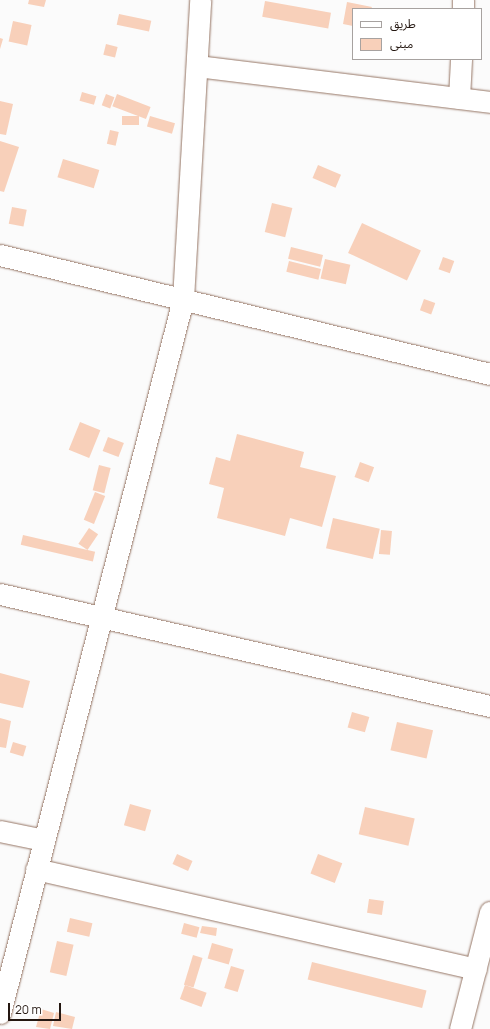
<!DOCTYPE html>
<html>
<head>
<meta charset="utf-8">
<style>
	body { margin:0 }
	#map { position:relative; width:490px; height:1029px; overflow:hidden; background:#fbfbfb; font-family:Manrope,"Noto Sans Arabic",sans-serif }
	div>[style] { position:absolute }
	.building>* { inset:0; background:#f8d0ba; transform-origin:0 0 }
	.roads { filter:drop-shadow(0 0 1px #967665) drop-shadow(0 0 1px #967665) }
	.minor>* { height:21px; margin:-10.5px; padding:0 10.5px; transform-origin:10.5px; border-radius:10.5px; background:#fff }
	span { translate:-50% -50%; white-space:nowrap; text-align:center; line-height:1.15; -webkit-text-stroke:4px #fff; paint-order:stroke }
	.legend { position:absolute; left:352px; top:8px; width:130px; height:52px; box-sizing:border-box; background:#fff; border:1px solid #a7a2a0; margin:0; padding:5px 7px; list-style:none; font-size:12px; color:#241711 }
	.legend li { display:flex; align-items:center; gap:8px; height:20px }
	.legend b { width:20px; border:1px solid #a7a2a0 }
	.scale { position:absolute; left:8px; top:1003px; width:53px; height:18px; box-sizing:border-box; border:2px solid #241711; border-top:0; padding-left:5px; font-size:12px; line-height:14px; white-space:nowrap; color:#241711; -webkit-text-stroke:3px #fff; paint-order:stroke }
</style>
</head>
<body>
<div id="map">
	<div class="building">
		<div style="clip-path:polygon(29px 0,46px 0,44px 7px,28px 4px)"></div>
		<div style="left:265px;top:1px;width:67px;height:16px;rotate:10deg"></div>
		<div style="clip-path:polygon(347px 2px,372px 7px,371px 9px,353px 9px,353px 26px,343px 24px)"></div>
		<div style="left:119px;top:14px;width:33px;height:11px;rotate:12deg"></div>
		<div style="left:13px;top:21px;width:19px;height:21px;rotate:12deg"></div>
		<div style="clip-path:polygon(0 38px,3px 39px,0 49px)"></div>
		<div style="left:106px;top:44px;width:12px;height:11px;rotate:14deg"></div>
		<div style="left:82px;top:92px;width:15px;height:9px;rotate:16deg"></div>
		<div style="left:106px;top:94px;width:9px;height:12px;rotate:21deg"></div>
		<div style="left:117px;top:94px;width:36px;height:13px;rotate:21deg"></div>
		<div style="clip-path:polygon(0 101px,13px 104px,6px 135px,0 134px)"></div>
		<div style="left:122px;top:116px;width:17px;height:9px"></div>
		<div style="left:150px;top:116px;width:26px;height:11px;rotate:16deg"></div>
		<div style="left:110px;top:130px;width:9px;height:14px;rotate:13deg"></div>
		<div style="clip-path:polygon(0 141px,19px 147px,4px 192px,0 191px)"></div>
		<div style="left:63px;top:159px;width:38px;height:19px;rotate:17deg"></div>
		<div style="left:318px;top:165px;width:25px;height:14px;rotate:23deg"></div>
		<div style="left:272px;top:203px;width:21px;height:30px;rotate:14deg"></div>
		<div style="left:12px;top:207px;width:15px;height:17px;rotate:11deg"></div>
		<div style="left:362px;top:223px;width:65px;height:33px;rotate:25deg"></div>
		<div style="left:291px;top:247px;width:33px;height:12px;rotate:14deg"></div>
		<div style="left:443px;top:257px;width:12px;height:13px;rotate:20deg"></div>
		<div style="left:325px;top:259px;width:26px;height:20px;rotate:13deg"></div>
		<div style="left:289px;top:261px;width:33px;height:11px;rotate:14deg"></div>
		<div style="left:424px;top:299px;width:12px;height:12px;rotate:20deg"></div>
		<div style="left:80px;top:422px;width:22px;height:30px;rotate:22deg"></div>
		<div style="clip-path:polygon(237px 434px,304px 452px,300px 467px,336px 476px,322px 527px,290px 518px,285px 536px,217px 518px,224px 488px,209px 484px,216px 457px,230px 461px)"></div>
		<div style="left:108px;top:437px;width:17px;height:15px;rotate:21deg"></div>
		<div style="left:360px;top:462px;width:15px;height:16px;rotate:20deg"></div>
		<div style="left:99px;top:465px;width:12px;height:26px;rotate:14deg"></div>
		<div style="left:95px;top:492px;width:11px;height:30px;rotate:22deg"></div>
		<div style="left:333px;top:518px;width:48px;height:31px;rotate:13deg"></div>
		<div style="left:89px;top:528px;width:11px;height:19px;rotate:34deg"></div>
		<div style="left:381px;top:530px;width:11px;height:24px;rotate:5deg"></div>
		<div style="left:23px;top:535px;width:74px;height:10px;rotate:13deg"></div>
		<div style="clip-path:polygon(0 673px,30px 681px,23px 708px,0 703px)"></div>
		<div style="left:352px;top:712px;width:18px;height:16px;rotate:16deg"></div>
		<div style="clip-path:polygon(0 718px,11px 721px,6px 748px,0 747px)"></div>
		<div style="left:397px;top:722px;width:37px;height:29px;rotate:13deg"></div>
		<div style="left:13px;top:742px;width:14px;height:11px;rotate:17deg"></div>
		<div style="left:130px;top:804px;width:22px;height:22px;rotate:16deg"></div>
		<div style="left:365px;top:807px;width:51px;height:28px;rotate:13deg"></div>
		<div style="left:177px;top:854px;width:17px;height:11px;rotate:24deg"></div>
		<div style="left:318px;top:854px;width:26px;height:21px;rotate:21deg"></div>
		<div style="left:369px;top:899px;width:15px;height:14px;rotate:8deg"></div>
		<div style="left:70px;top:918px;width:23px;height:14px;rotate:13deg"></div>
		<div style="left:184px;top:923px;width:16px;height:11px;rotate:15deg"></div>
		<div style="clip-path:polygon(202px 926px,217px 928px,216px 936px,200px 933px)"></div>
		<div style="left:57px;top:941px;width:17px;height:32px;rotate:13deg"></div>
		<div style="left:212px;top:943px;width:22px;height:16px;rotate:16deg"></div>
		<div style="left:193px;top:955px;width:10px;height:31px;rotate:17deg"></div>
		<div style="left:312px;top:962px;width:118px;height:18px;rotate:14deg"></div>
		<div style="left:231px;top:966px;width:14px;height:23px;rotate:17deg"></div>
		<div style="left:185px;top:985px;width:23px;height:15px;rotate:20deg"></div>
		<div style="clip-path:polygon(41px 1009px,54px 1013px,50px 1029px,36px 1027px)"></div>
		<div style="clip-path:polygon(56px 1012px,75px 1017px,72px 1029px,53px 1026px)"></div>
	</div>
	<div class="roads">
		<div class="minor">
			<div style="left:463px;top:9px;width:9px;rotate:-90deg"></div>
			<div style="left:197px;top:66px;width:295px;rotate:7deg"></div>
			<div style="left:459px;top:98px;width:39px;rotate:-87deg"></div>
			<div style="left:0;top:255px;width:504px;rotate:13.65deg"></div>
			<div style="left:0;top:594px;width:503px;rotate:12.88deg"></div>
			<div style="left:0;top:831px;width:45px;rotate:11.6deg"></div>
			<div style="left:36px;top:869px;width:451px;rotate:12.8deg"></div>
			<div style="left:0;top:1013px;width:737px;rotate:-75.62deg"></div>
			<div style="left:183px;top:299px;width:299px;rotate:-86.7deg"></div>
			<div style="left:460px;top:1029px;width:121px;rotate:-75.6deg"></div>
		</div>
	</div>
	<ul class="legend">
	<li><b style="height:5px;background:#fff"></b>طريق</li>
	<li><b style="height:11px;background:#f8d0ba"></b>مبنى</li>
	</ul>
	<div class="scale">20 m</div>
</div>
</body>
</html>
